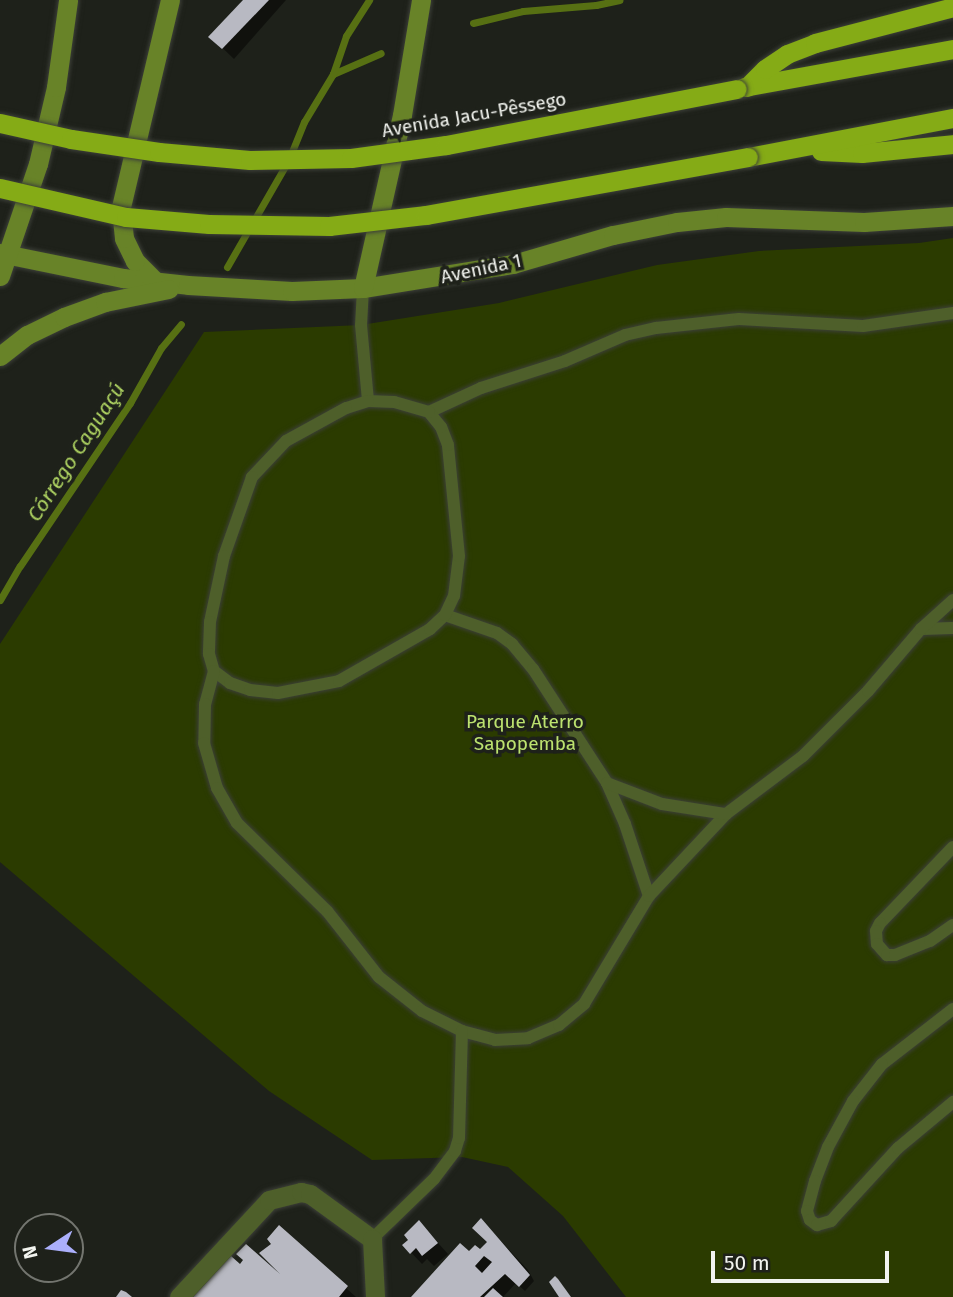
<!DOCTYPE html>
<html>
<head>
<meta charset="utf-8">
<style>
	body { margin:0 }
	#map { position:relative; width:953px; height:1297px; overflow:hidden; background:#1e211a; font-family:"Fira Sans",sans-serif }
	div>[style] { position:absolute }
	.green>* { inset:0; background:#2b3b00 }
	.shadow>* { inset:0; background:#0007 }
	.stream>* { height:7px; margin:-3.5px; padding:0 3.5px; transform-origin:3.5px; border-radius:3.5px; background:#577013 }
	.building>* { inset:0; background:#b8b9c2 }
	.roads { filter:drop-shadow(0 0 2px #3c3f38) drop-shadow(0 0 2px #3c3f38) }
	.service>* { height:12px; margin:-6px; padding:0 6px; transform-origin:6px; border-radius:6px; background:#4e5f2a }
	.minor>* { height:19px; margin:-9.5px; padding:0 9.5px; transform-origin:9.5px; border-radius:9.5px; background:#4e5f2a }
	.secondary>* { height:19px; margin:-9.5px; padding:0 9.5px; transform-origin:9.5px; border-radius:9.5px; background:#688328 }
	.trunk>* { height:19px; margin:-9.5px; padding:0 9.5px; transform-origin:9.5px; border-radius:9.5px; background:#85ab16 }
	.bridges { filter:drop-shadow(0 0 2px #3c3f38) drop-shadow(0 0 2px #3c3f38) }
	.trunk-bridge>* { height:19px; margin:-9.5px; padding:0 9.5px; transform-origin:9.5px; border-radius:9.5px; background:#85ab16 }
	span { translate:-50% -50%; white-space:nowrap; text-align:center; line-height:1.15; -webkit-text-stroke:7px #1e211a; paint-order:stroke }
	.street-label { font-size:19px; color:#f2f4ef }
	.park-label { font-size:19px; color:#bce26f }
	.water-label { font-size:21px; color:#afd462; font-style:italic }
	.north { position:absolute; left:14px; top:1213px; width:70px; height:70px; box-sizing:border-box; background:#1e211a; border:2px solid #73756f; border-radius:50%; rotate:257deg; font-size:19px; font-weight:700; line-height:28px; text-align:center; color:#f2f4ef }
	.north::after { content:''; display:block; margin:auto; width:24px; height:32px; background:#abaffb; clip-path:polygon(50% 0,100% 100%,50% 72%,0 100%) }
	.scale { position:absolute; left:711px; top:1251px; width:178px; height:32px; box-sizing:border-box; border:4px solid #f2f4ef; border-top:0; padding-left:9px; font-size:21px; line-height:24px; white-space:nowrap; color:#f2f4ef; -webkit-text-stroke:5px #1e211a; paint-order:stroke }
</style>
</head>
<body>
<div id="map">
	<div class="green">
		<div style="clip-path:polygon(953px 238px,953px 1297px,626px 1297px,563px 1216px,508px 1167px,462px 1157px,372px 1160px,269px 1091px,0 862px,0 644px,204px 332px,361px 325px,499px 303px,657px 265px,759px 251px,919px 243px)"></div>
	</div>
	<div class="shadow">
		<div style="clip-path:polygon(245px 0,286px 0,234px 59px,211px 37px)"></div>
		<div style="clip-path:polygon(482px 1221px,528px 1270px,534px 1281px,525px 1291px,516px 1283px,503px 1297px,412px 1297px,469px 1254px,480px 1252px,489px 1242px)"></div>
		<div style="clip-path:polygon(279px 1228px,356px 1297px,196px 1297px,240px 1266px,288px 1284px,274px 1244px)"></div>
		<div style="clip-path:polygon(430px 1234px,448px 1254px,434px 1266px,427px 1259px,422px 1264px,404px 1245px)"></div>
	</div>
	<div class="stream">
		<div style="left:473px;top:23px;width:51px;rotate:-13.5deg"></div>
		<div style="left:523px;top:11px;width:73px;rotate:-4.7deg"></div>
		<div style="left:596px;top:5px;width:24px;rotate:-12deg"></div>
		<div style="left:333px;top:74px;width:52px;rotate:-23.6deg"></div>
		<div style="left:227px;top:267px;width:125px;rotate:-60.1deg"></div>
		<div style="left:289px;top:159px;width:40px;rotate:-68deg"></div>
		<div style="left:304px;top:122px;width:56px;rotate:-58.9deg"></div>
		<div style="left:333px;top:74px;width:40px;rotate:-71.1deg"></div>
		<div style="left:346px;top:36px;width:43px;rotate:-57.4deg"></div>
		<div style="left:0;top:600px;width:39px;rotate:-60deg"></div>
		<div style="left:20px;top:566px;width:197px;rotate:-56deg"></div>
		<div style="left:130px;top:403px;width:63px;rotate:-60.6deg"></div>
		<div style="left:161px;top:348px;width:31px;rotate:-50deg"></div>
	</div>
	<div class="building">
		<div style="clip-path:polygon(243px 0,269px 0,222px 49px,208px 37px)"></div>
		<div style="clip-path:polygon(evenodd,481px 1218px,530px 1275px,519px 1287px,505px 1274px,480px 1297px,411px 1297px,460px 1243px,469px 1251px,475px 1245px,480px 1249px,487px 1242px,472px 1228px,481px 1218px,484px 1256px,492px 1262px,482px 1273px,475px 1266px,484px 1256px)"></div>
		<div style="clip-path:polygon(419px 1220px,438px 1243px,422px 1256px,416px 1248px,410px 1254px,402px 1245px,408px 1240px,404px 1235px)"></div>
		<div style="clip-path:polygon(279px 1225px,348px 1286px,339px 1297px,193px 1297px,231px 1256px,240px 1264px,243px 1260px,236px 1254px,246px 1244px,280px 1274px,259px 1253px,271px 1244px,267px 1239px)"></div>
		<div style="clip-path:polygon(555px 1276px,558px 1279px,571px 1297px,559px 1297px,549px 1282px)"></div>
		<div style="clip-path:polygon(493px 1288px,503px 1297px,484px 1297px)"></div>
		<div style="clip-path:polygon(121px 1290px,126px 1292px,132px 1297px,116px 1297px)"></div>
	</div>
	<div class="roads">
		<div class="service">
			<div style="left:363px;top:288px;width:37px;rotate:93deg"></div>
			<div style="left:361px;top:325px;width:76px;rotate:84.7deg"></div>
			<div style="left:429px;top:412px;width:57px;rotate:-24.8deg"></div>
			<div style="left:481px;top:388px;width:88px;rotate:-17.8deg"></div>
			<div style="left:565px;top:361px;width:65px;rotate:-23.4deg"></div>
			<div style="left:625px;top:335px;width:32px;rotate:-13deg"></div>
			<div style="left:656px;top:328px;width:83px;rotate:-6.2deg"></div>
			<div style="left:739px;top:319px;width:124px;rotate:3.2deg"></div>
			<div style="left:863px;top:326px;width:91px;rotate:-8.2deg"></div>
			<div style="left:445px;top:615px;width:55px;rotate:19.1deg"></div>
			<div style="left:497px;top:633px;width:19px;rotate:36deg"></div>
			<div style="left:512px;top:644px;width:33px;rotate:50deg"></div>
			<div style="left:533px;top:669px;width:136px;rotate:57deg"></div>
			<div style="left:607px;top:783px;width:45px;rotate:66.3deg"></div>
			<div style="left:625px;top:824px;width:76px;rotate:71.6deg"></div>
			<div style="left:921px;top:629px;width:32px;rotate:-2deg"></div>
			<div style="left:214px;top:671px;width:20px;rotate:37deg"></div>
			<div style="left:230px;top:683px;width:21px;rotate:19deg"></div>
			<div style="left:250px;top:690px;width:28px;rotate:6deg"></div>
			<div style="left:278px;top:693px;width:62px;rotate:-11.1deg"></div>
			<div style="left:339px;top:681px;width:105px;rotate:-29.7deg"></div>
			<div style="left:430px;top:629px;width:21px;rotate:-43deg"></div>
			<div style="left:445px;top:615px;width:21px;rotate:-65deg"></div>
			<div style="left:454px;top:596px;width:40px;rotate:-82.9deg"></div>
			<div style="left:459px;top:556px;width:112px;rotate:-95.7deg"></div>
			<div style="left:448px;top:445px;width:19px;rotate:-111deg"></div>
			<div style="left:441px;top:427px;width:19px;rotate:-129deg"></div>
			<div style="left:429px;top:412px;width:36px;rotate:-164deg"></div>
			<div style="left:394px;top:402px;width:26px;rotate:-178deg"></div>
			<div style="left:368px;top:401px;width:23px;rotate:162deg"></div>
			<div style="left:346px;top:408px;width:68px;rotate:151.2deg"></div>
			<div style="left:286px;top:441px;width:50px;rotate:133.4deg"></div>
			<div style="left:252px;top:477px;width:84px;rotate:109.5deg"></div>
			<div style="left:224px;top:556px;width:67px;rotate:102deg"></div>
			<div style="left:210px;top:622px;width:32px;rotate:92deg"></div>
			<div style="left:209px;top:654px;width:18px;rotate:74deg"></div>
			<div style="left:214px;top:671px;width:34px;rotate:105deg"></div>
			<div style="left:205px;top:704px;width:39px;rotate:91deg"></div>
			<div style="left:204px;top:743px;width:47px;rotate:73.9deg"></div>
			<div style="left:217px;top:788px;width:40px;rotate:60.3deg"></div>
			<div style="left:237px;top:823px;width:126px;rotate:44.4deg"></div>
			<div style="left:327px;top:911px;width:84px;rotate:51.8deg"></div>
			<div style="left:379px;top:977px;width:55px;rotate:38.3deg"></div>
			<div style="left:422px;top:1011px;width:45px;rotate:26.6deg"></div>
			<div style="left:462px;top:1031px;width:34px;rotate:15deg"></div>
			<div style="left:495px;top:1040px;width:33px;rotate:-3deg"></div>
			<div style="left:528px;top:1038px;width:34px;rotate:-23deg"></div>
			<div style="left:559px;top:1025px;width:33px;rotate:-40deg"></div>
			<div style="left:584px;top:1004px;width:126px;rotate:-59deg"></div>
			<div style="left:649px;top:896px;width:112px;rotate:-46.8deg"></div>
			<div style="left:726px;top:814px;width:96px;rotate:-37deg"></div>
			<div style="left:803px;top:756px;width:92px;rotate:-45deg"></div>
			<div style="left:868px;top:691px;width:82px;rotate:-49.5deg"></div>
			<div style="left:921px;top:629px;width:43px;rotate:-42.2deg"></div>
			<div style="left:607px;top:783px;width:59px;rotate:20.9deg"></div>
			<div style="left:662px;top:804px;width:65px;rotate:8.9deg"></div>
			<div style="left:953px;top:847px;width:105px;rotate:133.8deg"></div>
			<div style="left:880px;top:923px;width:9px;rotate:117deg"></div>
			<div style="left:876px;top:931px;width:13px;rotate:86deg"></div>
			<div style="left:877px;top:944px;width:15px;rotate:48deg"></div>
			<div style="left:887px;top:955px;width:8px"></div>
			<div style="left:895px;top:955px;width:38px;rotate:-22deg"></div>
			<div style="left:930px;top:941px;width:28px;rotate:-35deg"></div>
			<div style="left:953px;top:1009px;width:90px;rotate:142.2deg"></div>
			<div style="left:882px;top:1064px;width:47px;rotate:128.1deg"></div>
			<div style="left:853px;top:1101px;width:52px;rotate:118.5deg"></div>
			<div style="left:828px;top:1147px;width:36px;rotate:111deg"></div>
			<div style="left:815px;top:1181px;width:31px;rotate:105deg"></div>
			<div style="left:807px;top:1211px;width:9px;rotate:72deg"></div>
			<div style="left:810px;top:1220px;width:9px;rotate:36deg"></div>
			<div style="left:817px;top:1225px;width:15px;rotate:-16deg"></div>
			<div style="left:831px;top:1221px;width:99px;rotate:-47.5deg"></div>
			<div style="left:898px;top:1148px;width:72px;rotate:-39.9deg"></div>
			<div style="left:372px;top:1239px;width:86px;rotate:-44.1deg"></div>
			<div style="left:434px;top:1179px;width:35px;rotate:-53deg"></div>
			<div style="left:455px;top:1151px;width:14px;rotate:-73deg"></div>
			<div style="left:459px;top:1138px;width:107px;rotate:-88.4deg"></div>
		</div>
		<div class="minor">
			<div style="left:179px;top:1297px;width:132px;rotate:-47.1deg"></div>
			<div style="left:269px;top:1200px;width:33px;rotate:-14deg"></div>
			<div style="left:301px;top:1192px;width:9px;rotate:13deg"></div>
			<div style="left:310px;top:1194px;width:77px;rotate:36deg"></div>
			<div style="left:372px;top:1239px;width:58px;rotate:87deg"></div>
		</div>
		<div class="secondary">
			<div style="left:0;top:253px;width:126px;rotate:11.5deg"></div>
			<div style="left:123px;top:278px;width:65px;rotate:6.1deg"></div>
			<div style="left:188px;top:285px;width:104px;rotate:3.3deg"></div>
			<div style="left:292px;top:291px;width:71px;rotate:-2.4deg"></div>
			<div style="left:363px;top:288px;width:152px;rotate:-9.1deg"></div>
			<div style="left:513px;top:264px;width:104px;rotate:-16.2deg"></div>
			<div style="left:613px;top:235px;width:65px;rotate:-11.5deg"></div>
			<div style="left:677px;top:222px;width:49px;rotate:-5.8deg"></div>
			<div style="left:726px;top:217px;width:138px;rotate:2.1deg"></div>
			<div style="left:864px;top:222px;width:89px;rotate:-3.9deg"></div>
			<div style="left:0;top:276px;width:118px;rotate:-71.3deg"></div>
			<div style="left:38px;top:164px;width:79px;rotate:-76.8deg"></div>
			<div style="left:56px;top:87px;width:88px;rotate:-82.1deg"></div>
			<div style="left:156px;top:282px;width:30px;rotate:-135deg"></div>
			<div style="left:135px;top:261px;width:25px;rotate:-116deg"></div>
			<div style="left:124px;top:238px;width:31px;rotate:-96deg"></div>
			<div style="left:121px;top:207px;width:213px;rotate:-76.7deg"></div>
			<div style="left:363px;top:288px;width:177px;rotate:-77.3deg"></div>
			<div style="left:402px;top:115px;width:117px;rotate:-80.6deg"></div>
			<div style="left:0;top:356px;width:34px;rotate:-38deg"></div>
			<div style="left:27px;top:335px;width:41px;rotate:-25.9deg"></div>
			<div style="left:64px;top:317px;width:44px;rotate:-20.1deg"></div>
			<div style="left:105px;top:302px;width:65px;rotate:-11.5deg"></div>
		</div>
		<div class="trunk">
			<div style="left:744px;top:87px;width:212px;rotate:-10.3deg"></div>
			<div style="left:747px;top:87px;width:25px;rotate:-45deg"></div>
			<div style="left:765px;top:69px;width:27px;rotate:-34deg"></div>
			<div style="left:787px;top:54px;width:30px;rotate:-21deg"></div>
			<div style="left:815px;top:43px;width:143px;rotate:-14.6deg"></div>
			<div style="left:821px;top:151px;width:41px;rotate:2.8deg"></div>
			<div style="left:862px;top:153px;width:91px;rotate:-5.6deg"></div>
			<div style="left:748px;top:157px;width:209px;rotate:-10.8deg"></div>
		</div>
	</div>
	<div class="bridges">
		<div class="trunk-bridge">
			<div style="left:0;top:123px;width:73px;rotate:12.7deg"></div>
			<div style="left:71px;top:139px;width:89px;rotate:8.4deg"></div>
			<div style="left:159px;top:152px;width:91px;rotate:5deg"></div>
			<div style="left:250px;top:160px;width:101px;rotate:-1.1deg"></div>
			<div style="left:351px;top:158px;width:96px;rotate:-7.8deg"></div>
			<div style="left:446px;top:145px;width:296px;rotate:-10.9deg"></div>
			<div style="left:0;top:188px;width:129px;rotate:13deg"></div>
			<div style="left:126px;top:217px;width:83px;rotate:4.8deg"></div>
			<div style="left:209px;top:224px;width:120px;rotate:1deg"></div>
			<div style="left:329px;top:226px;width:98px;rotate:-6.5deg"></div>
			<div style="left:426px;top:215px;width:327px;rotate:-10.2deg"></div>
		</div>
	</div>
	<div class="street-label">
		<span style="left:474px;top:115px;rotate:-10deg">Avenida Jacu-Pêssego</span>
		<span style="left:481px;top:269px;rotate:-12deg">Avenida 1</span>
	</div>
	<div class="park-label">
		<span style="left:525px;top:733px">Parque Aterro<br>Sapopemba</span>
	</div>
	<div class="water-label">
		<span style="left:76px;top:452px;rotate:-57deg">Córrego Caguaçú</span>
	</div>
	<div class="north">N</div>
	<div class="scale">50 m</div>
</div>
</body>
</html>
